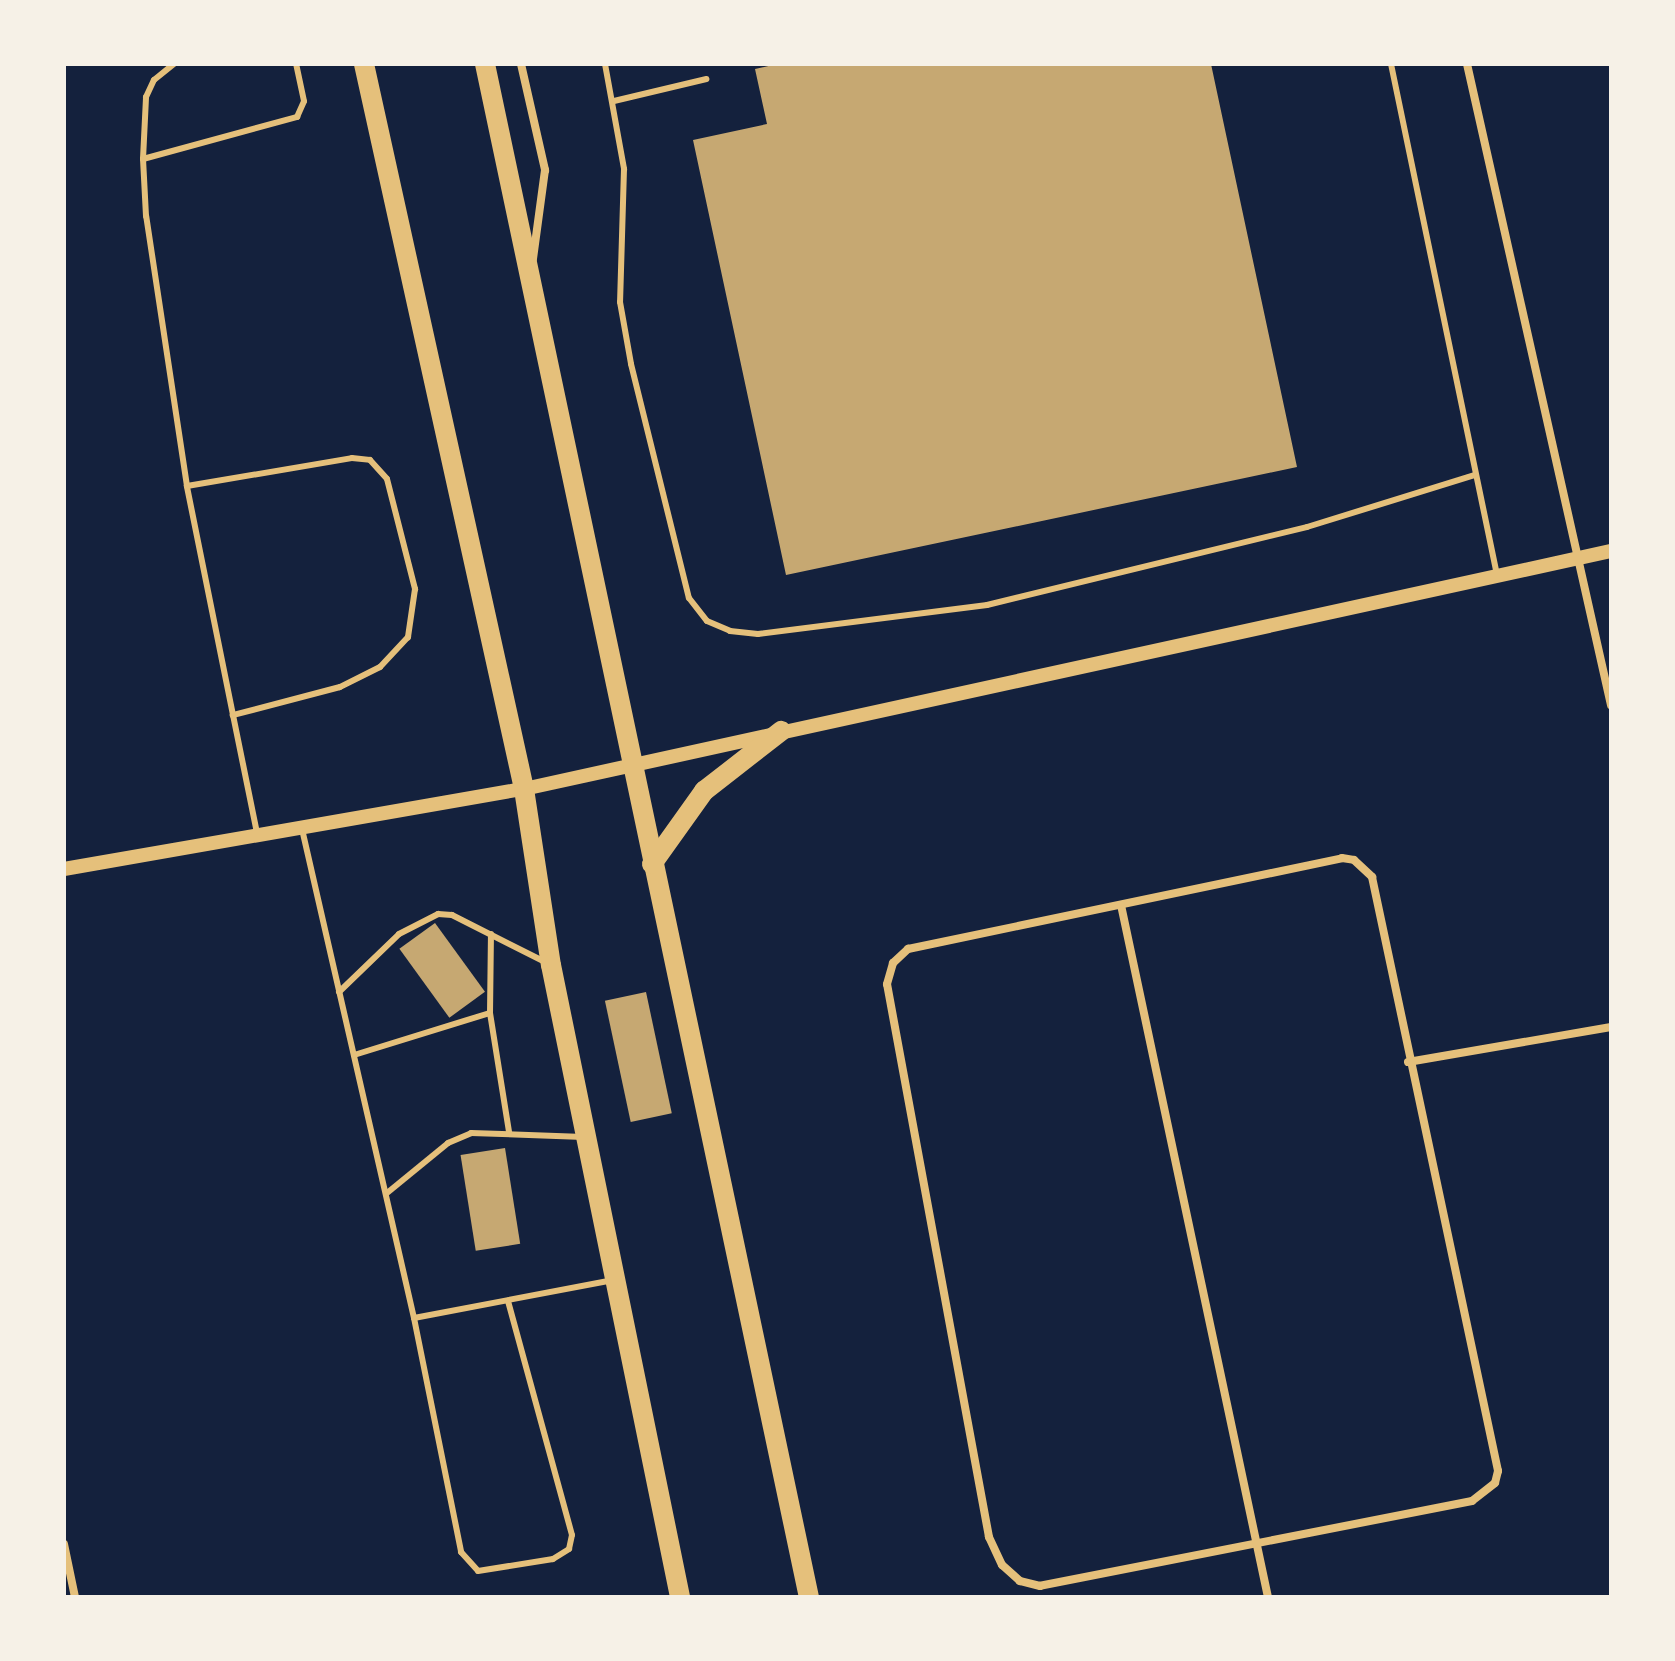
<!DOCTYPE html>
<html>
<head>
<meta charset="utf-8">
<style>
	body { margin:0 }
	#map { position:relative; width:1675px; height:1661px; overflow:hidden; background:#14213d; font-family:Manrope,sans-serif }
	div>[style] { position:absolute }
	.building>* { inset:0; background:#c6a872; transform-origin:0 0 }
	.service>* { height:6px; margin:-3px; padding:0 3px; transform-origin:3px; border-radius:3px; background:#e5c07b }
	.minor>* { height:8px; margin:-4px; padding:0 4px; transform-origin:4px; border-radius:4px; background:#e5c07b }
	.tertiary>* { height:14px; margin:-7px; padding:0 7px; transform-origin:7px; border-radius:7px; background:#e5c07b }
	.primary>* { height:20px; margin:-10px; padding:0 10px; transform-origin:10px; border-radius:10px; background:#e5c07b }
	span { translate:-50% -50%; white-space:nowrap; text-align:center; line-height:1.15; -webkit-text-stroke:6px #f6f1e7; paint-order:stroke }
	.frame { position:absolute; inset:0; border:66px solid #f6f1e7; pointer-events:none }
</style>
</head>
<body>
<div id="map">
	<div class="building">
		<div style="clip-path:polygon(777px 64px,1211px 64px,1297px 467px,786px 575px,693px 140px,767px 124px,755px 69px)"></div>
		<div style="left:435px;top:923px;width:85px;height:44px;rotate:54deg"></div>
		<div style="left:646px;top:992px;width:124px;height:42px;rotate:78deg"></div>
		<div style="left:505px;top:1148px;width:97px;height:45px;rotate:81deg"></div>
	</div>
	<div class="service">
		<div style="left:605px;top:64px;width:107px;rotate:79.7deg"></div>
		<div style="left:624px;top:169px;width:133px;rotate:91.7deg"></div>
		<div style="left:620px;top:302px;width:63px;rotate:79.9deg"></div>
		<div style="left:631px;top:364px;width:241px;rotate:76.1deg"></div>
		<div style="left:689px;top:598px;width:29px;rotate:52deg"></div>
		<div style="left:707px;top:621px;width:25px;rotate:23deg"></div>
		<div style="left:730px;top:631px;width:28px;rotate:6deg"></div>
		<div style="left:758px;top:634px;width:231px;rotate:-7.2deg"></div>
		<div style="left:987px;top:605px;width:329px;rotate:-13.7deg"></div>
		<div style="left:1307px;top:527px;width:176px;rotate:-17.2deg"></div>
		<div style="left:1391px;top:64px;width:522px;rotate:78.28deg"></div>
		<div style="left:614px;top:101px;width:95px;rotate:-13.4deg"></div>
		<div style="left:143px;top:159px;width:62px;rotate:-87.2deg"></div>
		<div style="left:146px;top:97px;width:19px;rotate:-65deg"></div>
		<div style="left:154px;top:80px;width:26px;rotate:-39deg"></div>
		<div style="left:187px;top:486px;width:273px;rotate:-98.6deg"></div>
		<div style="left:146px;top:216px;width:57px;rotate:-93deg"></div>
		<div style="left:143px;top:159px;width:160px;rotate:-15.3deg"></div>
		<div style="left:297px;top:117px;width:17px;rotate:-66deg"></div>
		<div style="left:304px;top:101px;width:38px;rotate:-102deg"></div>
		<div style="left:233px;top:715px;width:234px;rotate:-101.4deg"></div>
		<div style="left:187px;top:486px;width:167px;rotate:-9.6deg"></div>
		<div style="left:352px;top:458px;width:18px;rotate:6deg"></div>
		<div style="left:370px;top:460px;width:25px;rotate:48deg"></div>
		<div style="left:387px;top:479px;width:114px;rotate:75.7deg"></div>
		<div style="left:415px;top:589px;width:49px;rotate:98.3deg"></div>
		<div style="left:408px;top:637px;width:41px;rotate:133deg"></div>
		<div style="left:380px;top:667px;width:45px;rotate:153.4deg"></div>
		<div style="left:340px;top:687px;width:111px;rotate:165.3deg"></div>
		<div style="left:233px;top:715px;width:120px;rotate:78.5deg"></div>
		<div style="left:302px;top:829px;width:502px;rotate:77.1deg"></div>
		<div style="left:414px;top:1318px;width:203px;rotate:-10.8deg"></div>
		<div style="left:339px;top:992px;width:83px;rotate:-44deg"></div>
		<div style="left:399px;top:934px;width:44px;rotate:-27.1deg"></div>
		<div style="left:438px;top:914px;width:14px;rotate:4deg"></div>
		<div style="left:452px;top:915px;width:106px;rotate:26.8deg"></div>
		<div style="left:490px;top:1013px;width:121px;rotate:80.9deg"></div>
		<div style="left:354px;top:1055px;width:142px;rotate:-17.2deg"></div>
		<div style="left:490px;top:1013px;width:79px;rotate:-89.3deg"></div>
		<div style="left:387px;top:1193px;width:79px;rotate:-39.3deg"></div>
		<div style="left:448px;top:1143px;width:25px;rotate:-23deg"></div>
		<div style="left:471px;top:1133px;width:113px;rotate:2deg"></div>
		<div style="left:414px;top:1318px;width:239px;rotate:78.6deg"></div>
		<div style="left:461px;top:1552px;width:25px;rotate:48deg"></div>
		<div style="left:478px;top:1571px;width:76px;rotate:-9.1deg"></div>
		<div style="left:553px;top:1559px;width:19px;rotate:-32deg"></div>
		<div style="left:569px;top:1549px;width:14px;rotate:-78deg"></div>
		<div style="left:572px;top:1535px;width:243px;rotate:-105.3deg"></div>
	</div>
	<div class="minor">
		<div style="left:521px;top:64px;width:109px;rotate:77.2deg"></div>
		<div style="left:545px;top:170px;width:90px;rotate:97.7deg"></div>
		<div style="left:1467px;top:64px;width:657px;rotate:77.34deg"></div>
		<div style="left:1342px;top:858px;width:12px;rotate:9deg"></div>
		<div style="left:1354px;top:860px;width:25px;rotate:43deg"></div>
		<div style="left:1372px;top:877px;width:607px;rotate:78.02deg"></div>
		<div style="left:1498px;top:1471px;width:12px;rotate:104deg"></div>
		<div style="left:1495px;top:1483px;width:29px;rotate:142deg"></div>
		<div style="left:1472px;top:1501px;width:440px;rotate:168.9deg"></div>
		<div style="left:1040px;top:1586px;width:21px;rotate:-166deg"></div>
		<div style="left:1020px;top:1581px;width:24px;rotate:-138deg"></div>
		<div style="left:1002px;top:1565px;width:31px;rotate:-115deg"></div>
		<div style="left:989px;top:1537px;width:562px;rotate:-100.45deg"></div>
		<div style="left:887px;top:984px;width:22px;rotate:-74deg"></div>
		<div style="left:893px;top:963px;width:21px;rotate:-43deg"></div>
		<div style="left:908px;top:949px;width:443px;rotate:-11.8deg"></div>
		<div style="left:1121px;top:905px;width:707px;rotate:78.01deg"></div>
		<div style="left:1408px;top:1062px;width:206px;rotate:-9.8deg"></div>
		<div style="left:64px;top:1544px;width:54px;rotate:78.3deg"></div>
	</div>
	<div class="tertiary">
		<div style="left:64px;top:869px;width:467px;rotate:-9.9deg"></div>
		<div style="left:524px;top:789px;width:1113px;rotate:-12.35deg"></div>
	</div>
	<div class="primary">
		<div style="left:364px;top:64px;width:742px;rotate:77.55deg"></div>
		<div style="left:524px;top:789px;width:178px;rotate:81.3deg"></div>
		<div style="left:551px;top:965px;width:645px;rotate:78.46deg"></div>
		<div style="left:485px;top:64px;width:1567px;rotate:78.07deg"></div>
		<div style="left:652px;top:864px;width:90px;rotate:-54.5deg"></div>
		<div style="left:704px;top:791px;width:98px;rotate:-37.9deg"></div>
	</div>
	<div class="frame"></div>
</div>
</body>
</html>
